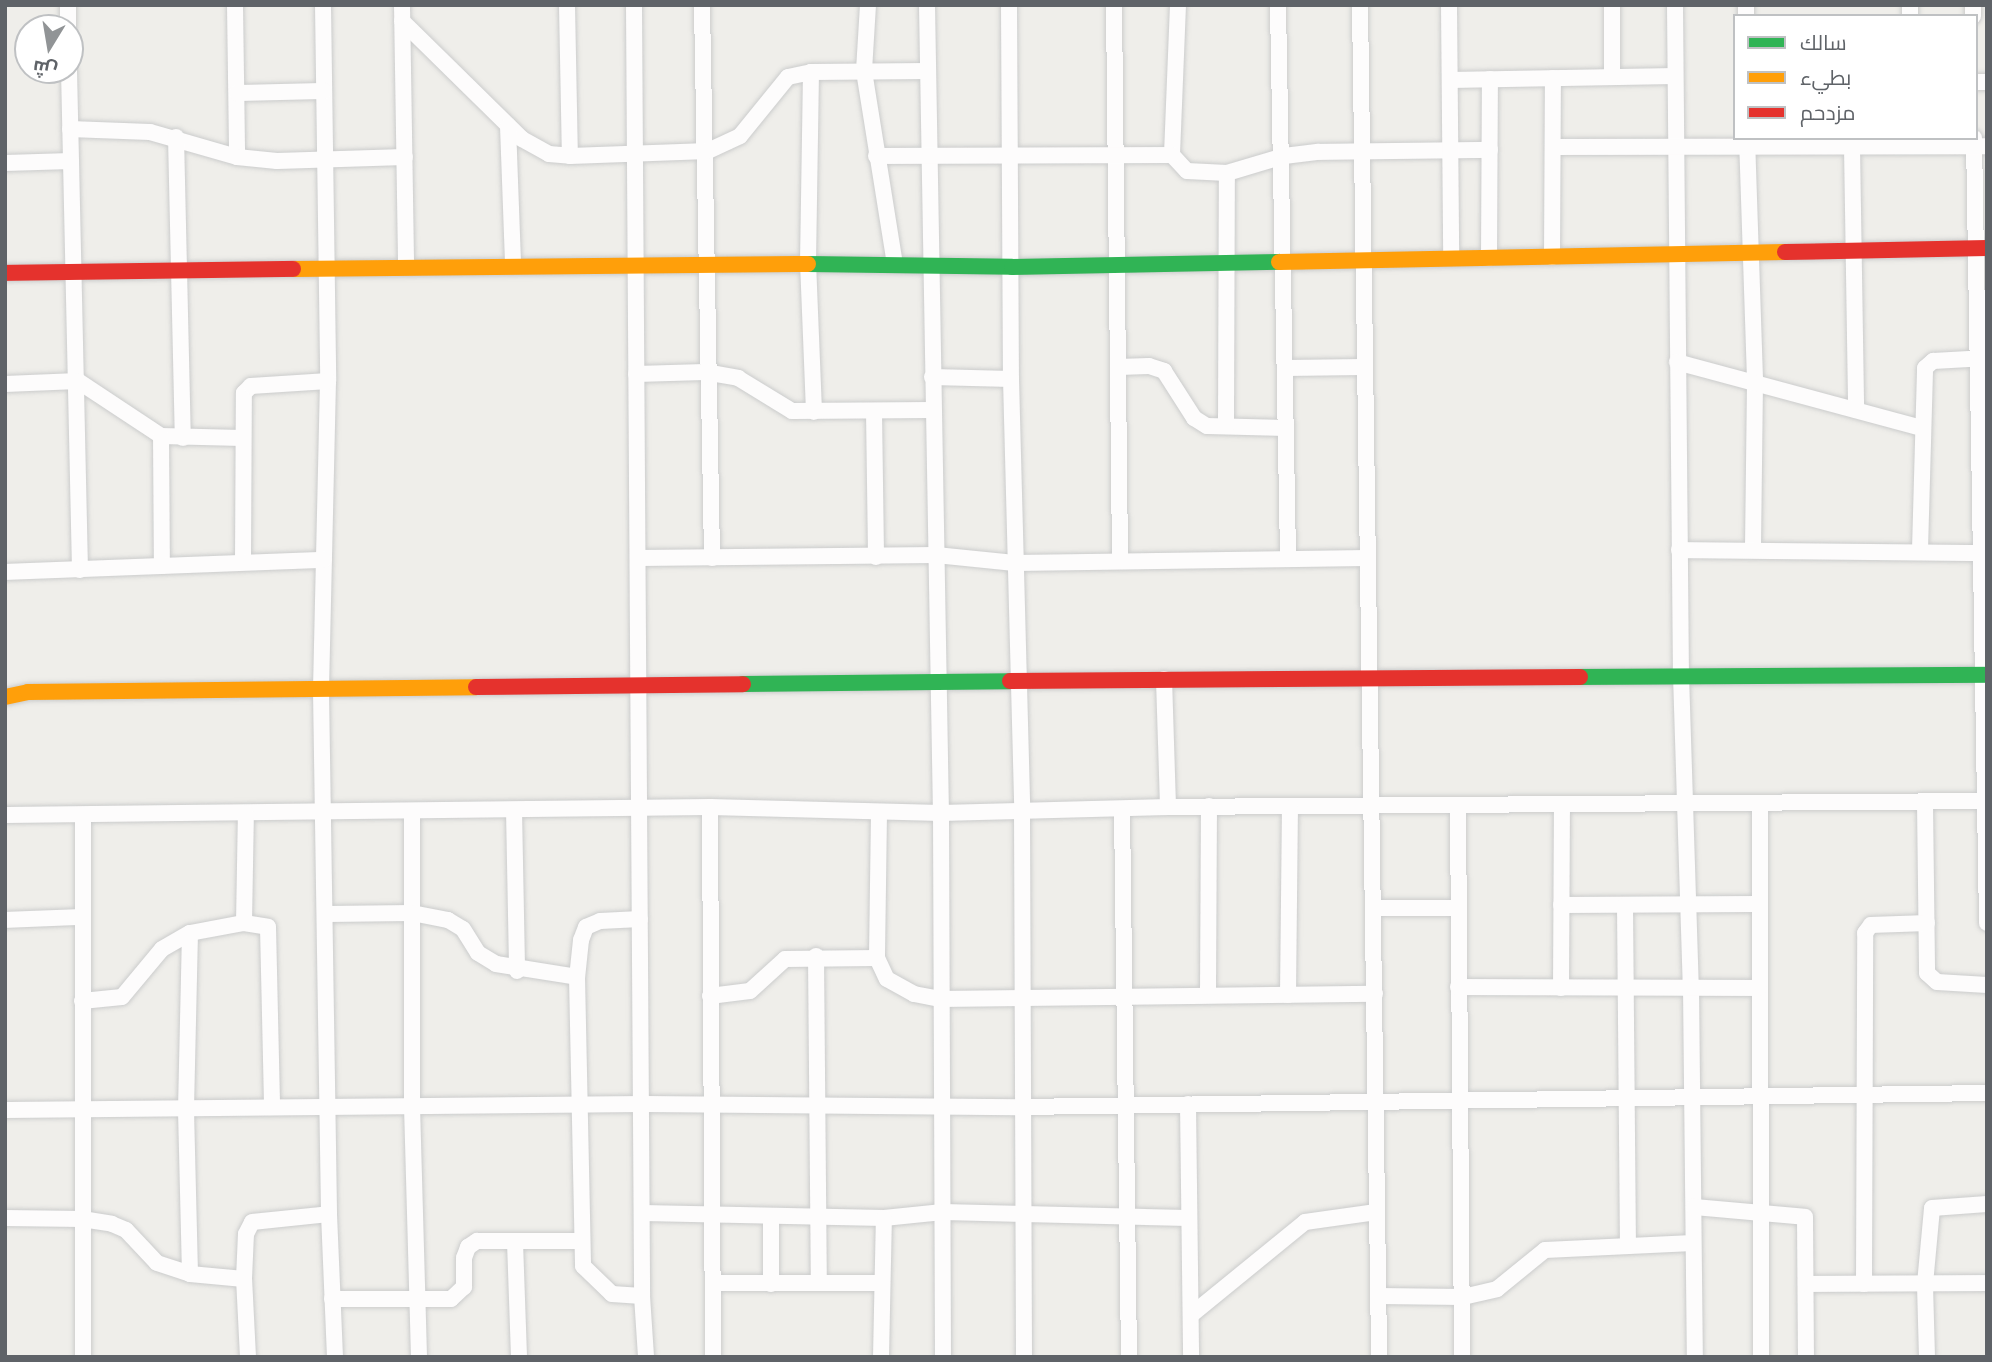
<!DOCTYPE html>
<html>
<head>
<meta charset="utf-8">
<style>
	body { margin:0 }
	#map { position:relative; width:1992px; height:1362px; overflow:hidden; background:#efeeea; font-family:"Sofia Sans Condensed",Cairo,sans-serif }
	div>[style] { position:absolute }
	.roads { filter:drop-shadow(0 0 2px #cbcccc) drop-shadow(0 0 2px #cbcccc) }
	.street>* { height:16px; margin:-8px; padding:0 8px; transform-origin:8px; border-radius:8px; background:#fdfcfc }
	.fast>* { height:16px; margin:-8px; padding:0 8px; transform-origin:8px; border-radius:8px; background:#30b455 }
	.slow>* { height:16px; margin:-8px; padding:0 8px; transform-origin:8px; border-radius:8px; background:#ff9f0a }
	.jam>* { height:16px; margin:-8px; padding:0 8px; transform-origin:8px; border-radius:8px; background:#e5322d }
	span { translate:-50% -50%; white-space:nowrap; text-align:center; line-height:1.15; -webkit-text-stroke:6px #fff; paint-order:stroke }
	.frame { position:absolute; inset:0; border:7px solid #5f6368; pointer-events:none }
	.legend { position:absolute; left:1733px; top:14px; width:245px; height:126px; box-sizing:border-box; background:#fff; border:2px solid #bfc1c3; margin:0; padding:9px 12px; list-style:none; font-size:21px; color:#5f6368 }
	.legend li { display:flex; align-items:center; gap:14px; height:35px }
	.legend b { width:35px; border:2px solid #bfc1c3 }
	.north { position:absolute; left:14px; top:14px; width:70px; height:70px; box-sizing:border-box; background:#fff; border:2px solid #bfc1c3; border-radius:50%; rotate:191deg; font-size:19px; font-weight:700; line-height:28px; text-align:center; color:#5f6368 }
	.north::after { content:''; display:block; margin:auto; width:24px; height:32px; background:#919496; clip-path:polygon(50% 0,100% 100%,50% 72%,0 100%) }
</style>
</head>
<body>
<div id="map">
	<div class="roads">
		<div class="street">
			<div style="left:68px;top:5px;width:23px;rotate:90deg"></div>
			<div style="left:235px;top:5px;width:152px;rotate:89.2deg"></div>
			<div style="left:323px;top:5px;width:376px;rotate:89.2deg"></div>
			<div style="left:328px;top:381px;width:310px;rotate:91.3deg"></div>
			<div style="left:321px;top:691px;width:523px;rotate:89.12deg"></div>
			<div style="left:329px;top:1214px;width:143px;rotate:87.6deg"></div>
			<div style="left:402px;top:5px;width:261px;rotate:89.1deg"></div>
			<div style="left:567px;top:5px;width:151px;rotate:88.9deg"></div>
			<div style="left:634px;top:5px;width:1291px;rotate:89.64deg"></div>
			<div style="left:642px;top:1296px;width:61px;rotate:86.2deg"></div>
			<div style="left:702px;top:5px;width:553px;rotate:88.96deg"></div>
			<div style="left:868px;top:5px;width:66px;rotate:93.5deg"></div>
			<div style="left:864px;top:71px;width:195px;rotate:80.9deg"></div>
			<div style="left:927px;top:5px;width:808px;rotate:89.01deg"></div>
			<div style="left:941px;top:813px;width:544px;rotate:89.79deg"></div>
			<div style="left:1009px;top:5px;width:374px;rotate:89.7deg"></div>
			<div style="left:1011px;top:379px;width:433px;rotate:88.5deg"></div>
			<div style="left:1022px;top:812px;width:545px;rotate:89.79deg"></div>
			<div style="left:1114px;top:5px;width:556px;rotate:89.38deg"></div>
			<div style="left:1178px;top:5px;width:150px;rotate:92.3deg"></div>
			<div style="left:1172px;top:155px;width:22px;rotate:47deg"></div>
			<div style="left:1187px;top:171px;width:40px;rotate:2.9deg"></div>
			<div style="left:1227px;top:173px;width:59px;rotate:-16.6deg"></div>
			<div style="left:1284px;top:156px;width:35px;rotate:-7deg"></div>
			<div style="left:1319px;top:152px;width:171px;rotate:-0.7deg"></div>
			<div style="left:1278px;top:5px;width:553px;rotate:88.96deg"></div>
			<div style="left:1360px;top:5px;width:1352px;rotate:89.19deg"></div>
			<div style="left:1449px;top:5px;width:253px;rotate:89.5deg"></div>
			<div style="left:1612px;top:5px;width:72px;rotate:90deg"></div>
			<div style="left:1675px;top:5px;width:670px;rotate:89.49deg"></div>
			<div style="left:1681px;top:675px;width:313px;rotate:88.2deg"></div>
			<div style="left:1691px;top:988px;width:369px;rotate:89.4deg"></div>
			<div style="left:1910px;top:5px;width:11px;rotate:90deg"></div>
			<div style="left:1973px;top:5px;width:11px;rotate:90deg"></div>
			<div style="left:1746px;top:16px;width:11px;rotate:-90deg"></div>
			<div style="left:402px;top:21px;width:168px;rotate:44.5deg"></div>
			<div style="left:522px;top:139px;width:31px;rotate:29deg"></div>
			<div style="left:549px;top:154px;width:21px;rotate:5deg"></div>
			<div style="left:570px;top:156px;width:138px;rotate:-2.1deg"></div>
			<div style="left:708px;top:151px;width:35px;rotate:-25deg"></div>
			<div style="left:740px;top:136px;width:76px;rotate:-50.9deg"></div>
			<div style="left:788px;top:77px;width:24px;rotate:-12deg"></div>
			<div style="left:811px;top:72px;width:117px;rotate:-0.5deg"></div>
			<div style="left:69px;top:70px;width:500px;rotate:88.74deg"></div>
			<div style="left:811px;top:72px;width:190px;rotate:90.9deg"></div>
			<div style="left:808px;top:262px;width:150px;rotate:87.7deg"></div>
			<div style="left:1450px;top:80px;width:225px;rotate:-1deg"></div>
			<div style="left:1976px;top:82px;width:11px"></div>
			<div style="left:237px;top:93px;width:87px;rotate:-1.3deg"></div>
			<div style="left:508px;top:126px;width:139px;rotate:87.9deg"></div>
			<div style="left:70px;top:129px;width:80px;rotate:2.1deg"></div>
			<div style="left:150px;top:132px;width:91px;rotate:16deg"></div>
			<div style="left:237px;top:157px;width:40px;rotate:5.7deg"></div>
			<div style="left:277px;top:161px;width:128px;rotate:-1.8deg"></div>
			<div style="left:176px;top:137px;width:301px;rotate:88.7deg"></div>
			<div style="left:1747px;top:138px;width:245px;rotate:88.1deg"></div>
			<div style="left:1755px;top:383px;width:166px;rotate:90.7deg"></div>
			<div style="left:1974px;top:138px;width:785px;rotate:89.05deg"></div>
			<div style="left:1852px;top:146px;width:264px;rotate:89.1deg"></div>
			<div style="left:1553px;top:147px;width:434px;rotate:-0.1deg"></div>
			<div style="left:876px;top:156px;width:296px;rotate:-0.2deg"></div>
			<div style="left:5px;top:163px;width:66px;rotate:-1.7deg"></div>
			<div style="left:1552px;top:257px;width:179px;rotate:-89.7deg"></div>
			<div style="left:1489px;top:258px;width:179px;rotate:-89.7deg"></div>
			<div style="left:1677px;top:362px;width:254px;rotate:15.1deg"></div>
			<div style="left:1118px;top:367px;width:31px;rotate:-2deg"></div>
			<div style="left:1149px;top:366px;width:16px;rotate:18deg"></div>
			<div style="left:1164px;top:371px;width:56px;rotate:57.4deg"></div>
			<div style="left:1194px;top:418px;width:15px;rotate:32deg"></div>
			<div style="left:1207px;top:426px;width:79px;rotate:1.5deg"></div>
			<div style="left:1286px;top:368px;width:78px;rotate:-0.7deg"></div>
			<div style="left:636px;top:374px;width:69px;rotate:-1.7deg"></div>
			<div style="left:705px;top:372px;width:34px;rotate:10deg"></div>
			<div style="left:738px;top:378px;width:63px;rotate:31.4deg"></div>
			<div style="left:792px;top:411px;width:141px;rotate:-0.4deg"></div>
			<div style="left:932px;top:377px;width:79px;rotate:1.5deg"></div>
			<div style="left:5px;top:384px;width:73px;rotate:-2.4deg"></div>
			<div style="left:78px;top:381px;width:100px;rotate:33.5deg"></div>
			<div style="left:161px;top:436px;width:81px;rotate:1.4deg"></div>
			<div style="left:874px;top:411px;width:146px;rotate:89.2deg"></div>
			<div style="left:1226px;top:426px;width:253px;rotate:-89.8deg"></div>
			<div style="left:161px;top:436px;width:130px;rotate:89.6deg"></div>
			<div style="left:1679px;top:550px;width:308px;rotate:0.6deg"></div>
			<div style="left:1920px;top:550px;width:182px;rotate:-88.4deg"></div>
			<div style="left:1925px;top:368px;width:11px;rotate:-41deg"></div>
			<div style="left:1933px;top:361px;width:54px;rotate:-3.2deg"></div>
			<div style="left:639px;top:558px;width:297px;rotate:-0.6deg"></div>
			<div style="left:936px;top:555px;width:79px;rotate:5.8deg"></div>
			<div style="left:1015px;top:563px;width:352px;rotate:-0.8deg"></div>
			<div style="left:243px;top:562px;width:169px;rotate:-89.7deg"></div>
			<div style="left:244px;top:393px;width:10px;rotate:-45deg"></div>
			<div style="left:251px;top:386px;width:77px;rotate:-3.7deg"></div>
			<div style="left:5px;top:572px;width:319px;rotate:-2.2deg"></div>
			<div style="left:1164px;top:679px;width:128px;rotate:88.2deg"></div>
			<div style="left:1760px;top:803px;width:554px;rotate:89.9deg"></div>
			<div style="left:1925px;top:803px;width:170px;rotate:89.3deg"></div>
			<div style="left:1927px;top:973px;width:13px;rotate:42deg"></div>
			<div style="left:1937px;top:982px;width:50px;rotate:3.4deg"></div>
			<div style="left:1458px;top:805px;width:552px;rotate:89.58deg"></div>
			<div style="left:710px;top:807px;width:550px;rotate:89.69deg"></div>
			<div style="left:1122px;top:809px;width:548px;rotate:89.27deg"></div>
			<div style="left:514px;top:810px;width:161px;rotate:88.9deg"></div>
			<div style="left:412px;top:811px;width:295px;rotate:90deg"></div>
			<div style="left:412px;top:1106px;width:251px;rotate:88.4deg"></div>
			<div style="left:879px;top:813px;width:145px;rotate:90.8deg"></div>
			<div style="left:877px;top:958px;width:23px;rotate:65deg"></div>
			<div style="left:887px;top:979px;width:31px;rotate:29deg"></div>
			<div style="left:914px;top:994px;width:26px;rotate:11deg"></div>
			<div style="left:940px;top:999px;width:435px;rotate:-0.7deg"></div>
			<div style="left:5px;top:815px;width:705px;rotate:-0.65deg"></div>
			<div style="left:710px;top:807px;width:231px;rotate:1.5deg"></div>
			<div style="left:941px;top:813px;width:227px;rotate:-1.5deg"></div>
			<div style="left:1168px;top:807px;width:819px;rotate:-0.42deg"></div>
			<div style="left:1561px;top:905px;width:197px;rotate:-0.3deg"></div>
			<div style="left:1625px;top:906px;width:337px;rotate:89.5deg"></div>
			<div style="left:1374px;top:908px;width:85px"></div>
			<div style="left:327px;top:914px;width:85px;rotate:-0.7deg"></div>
			<div style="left:412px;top:913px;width:37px;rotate:11deg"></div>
			<div style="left:448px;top:920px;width:17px;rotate:31deg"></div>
			<div style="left:463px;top:929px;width:28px;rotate:58deg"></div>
			<div style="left:478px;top:953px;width:21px;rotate:31deg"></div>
			<div style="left:496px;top:964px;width:82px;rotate:9.1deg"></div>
			<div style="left:640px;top:919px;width:40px;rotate:177.1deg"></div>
			<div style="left:600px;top:921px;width:15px;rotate:157deg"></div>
			<div style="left:586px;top:927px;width:14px;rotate:111deg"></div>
			<div style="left:581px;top:940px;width:37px;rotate:96deg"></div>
			<div style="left:577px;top:977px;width:289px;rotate:88.8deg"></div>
			<div style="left:583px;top:1266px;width:40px;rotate:44deg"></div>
			<div style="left:612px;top:1294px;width:30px;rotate:4deg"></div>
			<div style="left:5px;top:920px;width:76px;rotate:-2.3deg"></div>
			<div style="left:244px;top:923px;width:110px;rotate:-89deg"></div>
			<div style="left:816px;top:956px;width:327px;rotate:89.5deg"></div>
			<div style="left:1458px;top:987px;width:301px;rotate:0.2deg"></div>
			<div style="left:1561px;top:988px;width:184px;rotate:-89.7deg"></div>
			<div style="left:1208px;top:994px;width:188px;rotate:-89.7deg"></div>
			<div style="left:1288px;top:995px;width:187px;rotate:-89.4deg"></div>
			<div style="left:710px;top:996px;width:40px;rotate:-7.1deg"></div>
			<div style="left:750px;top:991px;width:47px;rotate:-42.4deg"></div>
			<div style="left:785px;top:959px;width:92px;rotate:-0.6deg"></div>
			<div style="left:82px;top:1001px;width:40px;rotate:-5.7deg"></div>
			<div style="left:122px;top:997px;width:62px;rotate:-50.2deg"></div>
			<div style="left:162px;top:949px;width:32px;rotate:-30deg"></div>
			<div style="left:190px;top:933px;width:55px;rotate:-10.5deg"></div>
			<div style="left:244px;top:923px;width:24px;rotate:9deg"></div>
			<div style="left:268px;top:927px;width:180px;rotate:88.7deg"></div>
			<div style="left:1188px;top:1104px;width:253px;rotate:89.3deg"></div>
			<div style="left:5px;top:1110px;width:639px;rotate:-0.54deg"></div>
			<div style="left:644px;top:1104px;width:376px;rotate:0.5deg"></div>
			<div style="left:1020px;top:1107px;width:967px;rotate:-0.83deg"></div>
			<div style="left:1694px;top:1207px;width:111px;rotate:5.1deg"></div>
			<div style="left:1805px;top:1217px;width:140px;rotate:89.6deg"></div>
			<div style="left:643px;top:1213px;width:241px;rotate:1.2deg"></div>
			<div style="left:884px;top:1218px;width:59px;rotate:-5.8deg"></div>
			<div style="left:943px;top:1212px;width:244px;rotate:1.4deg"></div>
			<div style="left:5px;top:1218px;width:77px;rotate:0.7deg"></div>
			<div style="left:82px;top:1219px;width:30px;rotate:9deg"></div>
			<div style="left:112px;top:1224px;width:15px;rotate:23deg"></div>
			<div style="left:126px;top:1230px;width:45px;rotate:46.8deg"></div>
			<div style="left:157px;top:1263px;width:35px;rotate:18deg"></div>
			<div style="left:190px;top:1274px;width:54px;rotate:5.3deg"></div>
			<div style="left:515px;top:1242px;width:115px;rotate:88deg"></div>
			<div style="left:190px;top:1274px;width:165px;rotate:-91.4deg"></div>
			<div style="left:186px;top:1109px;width:176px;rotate:-88.7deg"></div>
			<div style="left:713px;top:1283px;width:168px"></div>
			<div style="left:771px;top:1284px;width:66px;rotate:-90deg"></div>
			<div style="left:1806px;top:1284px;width:181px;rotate:-0.3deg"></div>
			<div style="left:1864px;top:1284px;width:351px;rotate:-89.8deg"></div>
			<div style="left:1865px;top:933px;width:10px;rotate:-53deg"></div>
			<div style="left:1871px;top:925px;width:56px;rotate:-2deg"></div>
			<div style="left:1379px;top:1296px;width:84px;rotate:0.7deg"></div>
			<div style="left:1463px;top:1297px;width:35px;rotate:-13deg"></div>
			<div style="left:1497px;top:1289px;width:62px;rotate:-39.1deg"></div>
			<div style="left:1545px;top:1250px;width:148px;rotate:-2.7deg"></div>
			<div style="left:332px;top:1299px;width:119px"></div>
			<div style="left:451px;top:1299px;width:18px;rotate:-43deg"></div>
			<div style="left:464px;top:1287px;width:29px;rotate:-90deg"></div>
			<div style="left:464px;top:1258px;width:12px;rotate:-70deg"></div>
			<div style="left:468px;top:1247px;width:11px;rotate:-34deg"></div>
			<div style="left:477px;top:1241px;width:102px"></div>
			<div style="left:1191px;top:1315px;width:147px;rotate:-39.2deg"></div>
			<div style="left:1305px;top:1222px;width:72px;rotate:-8deg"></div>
			<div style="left:83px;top:1357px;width:541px;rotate:-90deg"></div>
			<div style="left:248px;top:1357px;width:78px;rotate:-92.9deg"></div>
			<div style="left:244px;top:1279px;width:45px;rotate:-87.5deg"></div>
			<div style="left:246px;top:1234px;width:13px;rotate:-63deg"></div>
			<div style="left:252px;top:1222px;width:77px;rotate:-5.9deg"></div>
			<div style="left:881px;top:1357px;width:139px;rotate:-88.8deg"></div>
			<div style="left:1927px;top:1357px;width:73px;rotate:-91.6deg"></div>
			<div style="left:1925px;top:1284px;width:76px;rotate:-84.7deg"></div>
			<div style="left:1932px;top:1208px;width:55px;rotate:-4.2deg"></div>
		</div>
		<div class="fast">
			<div style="left:808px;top:264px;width:204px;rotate:0.8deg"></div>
			<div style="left:1012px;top:267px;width:267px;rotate:-1.1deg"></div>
			<div style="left:1580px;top:677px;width:407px;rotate:-0.3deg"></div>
			<div style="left:743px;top:684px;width:267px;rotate:-0.6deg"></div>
		</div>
		<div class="slow">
			<div style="left:1279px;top:262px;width:506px;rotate:-1.13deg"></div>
			<div style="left:293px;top:269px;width:515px;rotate:-0.56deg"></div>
			<div style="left:5px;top:697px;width:24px;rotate:-12deg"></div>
			<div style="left:28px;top:692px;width:448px;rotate:-0.6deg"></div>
		</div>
		<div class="jam">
			<div style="left:1785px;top:252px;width:202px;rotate:-1.1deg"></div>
			<div style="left:5px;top:273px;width:288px;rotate:-0.8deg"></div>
			<div style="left:1010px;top:681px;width:570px;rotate:-0.4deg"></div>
			<div style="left:476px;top:687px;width:267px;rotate:-0.6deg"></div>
		</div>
	</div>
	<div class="frame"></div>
	<ul class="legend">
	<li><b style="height:9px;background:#30b455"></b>سالك</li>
	<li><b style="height:9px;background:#ff9f0a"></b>بطيء</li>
	<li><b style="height:9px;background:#e5322d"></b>مزدحم</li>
	</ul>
	<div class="north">ش</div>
</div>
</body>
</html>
